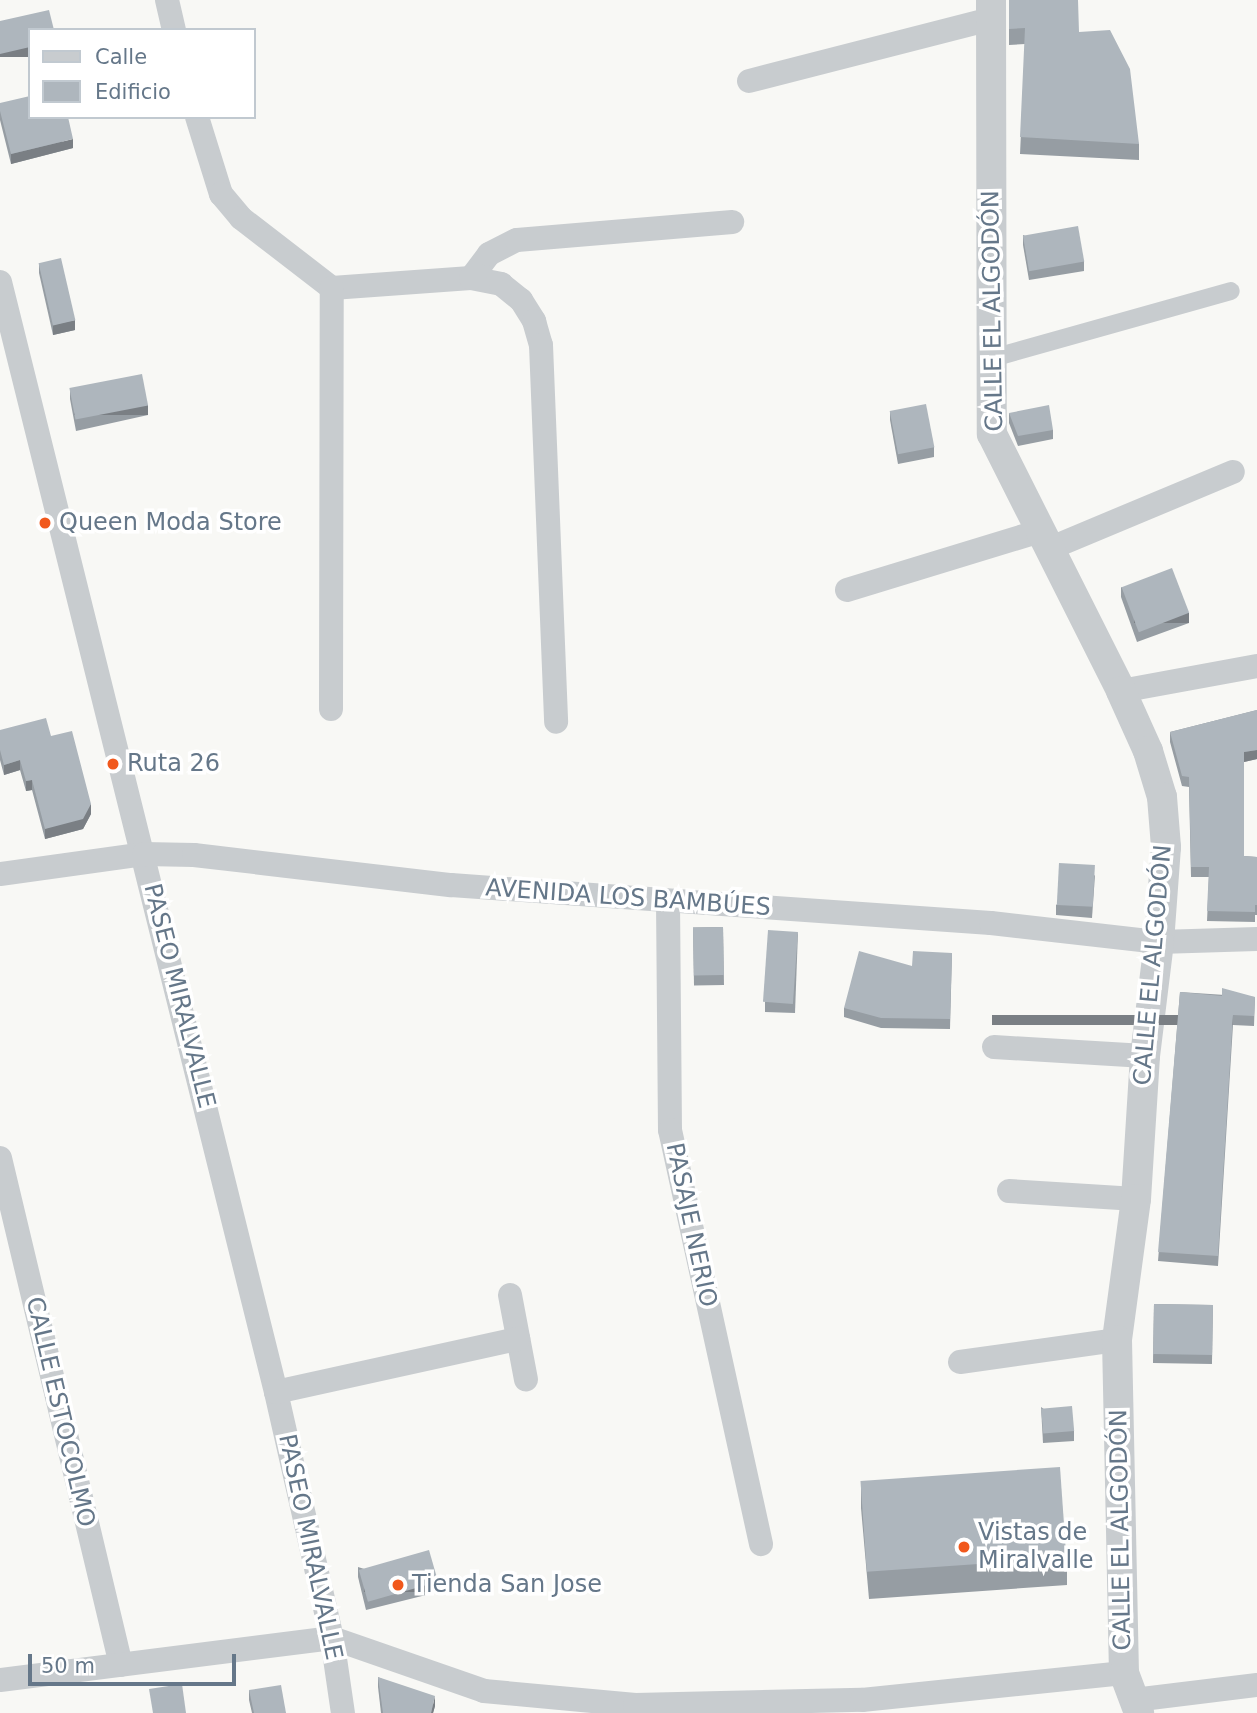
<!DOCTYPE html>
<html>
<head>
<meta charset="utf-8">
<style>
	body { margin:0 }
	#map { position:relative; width:1257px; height:1713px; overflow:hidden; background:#f8f8f5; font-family:"DejaVu Sans",sans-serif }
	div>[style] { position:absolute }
	.pedestrian>* { height:18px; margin:-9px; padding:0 9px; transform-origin:9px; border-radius:9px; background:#c8cccf }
	.minor>* { height:24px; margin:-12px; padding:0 12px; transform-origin:12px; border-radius:12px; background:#c8cccf }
	.tertiary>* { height:30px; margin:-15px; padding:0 15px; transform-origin:15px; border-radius:15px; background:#c8cccf }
	.wall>* { inset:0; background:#969da3; transform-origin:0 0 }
	.shaded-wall>* { inset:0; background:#7a7f84; transform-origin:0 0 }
	.building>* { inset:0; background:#aeb6bd; transform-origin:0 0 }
	.dots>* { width:19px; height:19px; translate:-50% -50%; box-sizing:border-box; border:4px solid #fff; border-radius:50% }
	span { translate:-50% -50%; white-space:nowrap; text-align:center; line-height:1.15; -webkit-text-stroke:7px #fff; paint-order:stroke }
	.street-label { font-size:24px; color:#657789 }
	.poi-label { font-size:24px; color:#657789 }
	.left { translate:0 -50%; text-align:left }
	.legend { position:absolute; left:28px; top:28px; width:228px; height:91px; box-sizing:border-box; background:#fff; border:2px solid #c1c9d0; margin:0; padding:9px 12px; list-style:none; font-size:21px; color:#657789 }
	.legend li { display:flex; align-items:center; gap:14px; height:35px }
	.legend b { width:35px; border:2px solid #c1c9d0 }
	.scale { position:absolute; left:28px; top:1654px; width:208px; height:32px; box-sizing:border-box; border:4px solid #657789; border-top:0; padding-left:9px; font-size:21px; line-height:24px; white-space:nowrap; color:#657789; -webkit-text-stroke:5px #fff; paint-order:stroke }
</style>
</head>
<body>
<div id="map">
	<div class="pedestrian">
		<div style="left:989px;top:359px;width:251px;rotate:-15.7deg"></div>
	</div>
	<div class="minor">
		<div style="left:167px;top:0;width:31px;rotate:77deg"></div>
		<div style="left:749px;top:81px;width:250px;rotate:-14.4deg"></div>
		<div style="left:197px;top:117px;width:81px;rotate:72.7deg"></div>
		<div style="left:221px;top:194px;width:31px;rotate:50deg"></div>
		<div style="left:241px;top:218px;width:115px;rotate:37.6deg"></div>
		<div style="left:332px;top:288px;width:139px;rotate:-4.1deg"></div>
		<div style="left:471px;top:278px;width:31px;rotate:11deg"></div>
		<div style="left:501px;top:284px;width:26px;rotate:39deg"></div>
		<div style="left:521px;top:300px;width:25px;rotate:58deg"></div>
		<div style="left:534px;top:321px;width:25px;rotate:74deg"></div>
		<div style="left:541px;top:345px;width:377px;rotate:87.7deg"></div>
		<div style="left:471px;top:278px;width:30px;rotate:-53deg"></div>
		<div style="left:489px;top:254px;width:31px;rotate:-27deg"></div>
		<div style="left:517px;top:240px;width:216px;rotate:-4.8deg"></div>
		<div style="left:0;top:282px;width:1144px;rotate:76.04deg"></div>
		<div style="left:276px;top:1392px;width:252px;rotate:77.2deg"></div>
		<div style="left:332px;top:1638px;width:76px;rotate:81.7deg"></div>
		<div style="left:1051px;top:548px;width:197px;rotate:-22.7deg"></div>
		<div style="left:847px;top:590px;width:202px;rotate:-17deg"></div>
		<div style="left:1121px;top:691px;width:138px;rotate:-10.4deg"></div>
		<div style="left:331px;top:709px;width:421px;rotate:-89.9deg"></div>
		<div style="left:0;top:874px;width:145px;rotate:-7.9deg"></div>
		<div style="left:144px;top:854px;width:50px;rotate:1.1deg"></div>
		<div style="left:194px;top:855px;width:259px;rotate:6.7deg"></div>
		<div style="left:451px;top:885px;width:541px;rotate:4.03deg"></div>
		<div style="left:991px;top:923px;width:169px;rotate:6.5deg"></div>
		<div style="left:1159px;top:942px;width:98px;rotate:-1.8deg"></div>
		<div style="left:668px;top:901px;width:229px;rotate:89.5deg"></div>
		<div style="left:670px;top:1130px;width:424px;rotate:77.6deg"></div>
		<div style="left:994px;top:1047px;width:151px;rotate:3.4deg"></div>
		<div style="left:0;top:1158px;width:521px;rotate:76.58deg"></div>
		<div style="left:1009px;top:1191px;width:127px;rotate:3.6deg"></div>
		<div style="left:510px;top:1295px;width:86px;rotate:79.3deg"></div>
		<div style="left:960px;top:1362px;width:159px;rotate:-8deg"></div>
		<div style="left:276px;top:1392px;width:248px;rotate:-12.4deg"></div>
		<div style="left:0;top:1680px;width:335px;rotate:-7.2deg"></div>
		<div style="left:332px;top:1638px;width:161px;rotate:19.2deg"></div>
		<div style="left:484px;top:1691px;width:152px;rotate:5.3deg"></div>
		<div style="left:635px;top:1705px;width:227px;rotate:-1.3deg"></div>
		<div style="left:862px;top:1700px;width:263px;rotate:-5.9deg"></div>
		<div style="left:1134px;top:1700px;width:124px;rotate:-7deg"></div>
	</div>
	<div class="tertiary">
		<div style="left:991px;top:0;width:434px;rotate:89.9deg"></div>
		<div style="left:992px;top:434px;width:288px;rotate:63.3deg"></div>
		<div style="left:1121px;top:691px;width:66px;rotate:65.8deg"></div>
		<div style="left:1148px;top:751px;width:48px;rotate:73.1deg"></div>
		<div style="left:1162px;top:797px;width:50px;rotate:85.4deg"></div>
		<div style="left:1166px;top:847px;width:95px;rotate:94.2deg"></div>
		<div style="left:1159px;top:942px;width:115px;rotate:97deg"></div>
		<div style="left:1145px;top:1056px;width:143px;rotate:93.6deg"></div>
		<div style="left:1136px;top:1199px;width:142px;rotate:97.7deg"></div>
		<div style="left:1117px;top:1340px;width:333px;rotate:88.8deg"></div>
		<div style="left:1124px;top:1673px;width:43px;rotate:69.4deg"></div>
	</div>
	<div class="wall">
		<div style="clip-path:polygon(1009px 0,1079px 32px,1139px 144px,1139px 160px,1020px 154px,1025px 44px,1009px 45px)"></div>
		<div style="clip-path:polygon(0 103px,73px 148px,11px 164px,0 120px)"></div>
		<div style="clip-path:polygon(1023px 235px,1084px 261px,1084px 271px,1029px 280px,1023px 245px)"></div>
		<div style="clip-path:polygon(39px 263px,75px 330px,53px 335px,39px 273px)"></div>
		<div style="clip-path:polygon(70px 389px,148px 415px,76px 431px,70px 399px)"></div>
		<div style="clip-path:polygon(890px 411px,934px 447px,934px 457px,898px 464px,890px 420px)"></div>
		<div style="clip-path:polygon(1009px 413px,1053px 430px,1053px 439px,1018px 446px,1009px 423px)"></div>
		<div style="clip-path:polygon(1121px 587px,1189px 623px,1137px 642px,1121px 597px)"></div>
		<div style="clip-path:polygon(1257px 710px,1257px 759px,1244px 762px,1244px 856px,1257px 857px,1257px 915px,1255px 915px,1255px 922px,1207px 921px,1209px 877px,1191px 877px,1189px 787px,1182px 786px,1170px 742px,1170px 732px)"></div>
		<div style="clip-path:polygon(0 730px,51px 736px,91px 814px,83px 829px,45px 839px,32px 790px,26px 791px,20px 770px,4px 775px,0 760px)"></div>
		<div style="clip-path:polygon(1095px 875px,1092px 918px,1056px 915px,1056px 905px)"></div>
		<div style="left:723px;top:927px;width:58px;height:30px;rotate:89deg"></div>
		<div style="clip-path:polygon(798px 932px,795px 1013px,765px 1012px,765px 1002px)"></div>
		<div style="clip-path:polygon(952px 953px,950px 1029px,881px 1028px,844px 1017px,844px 1008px,912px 966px)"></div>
		<div style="clip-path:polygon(1180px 992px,1255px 997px,1254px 1026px,1233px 1025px,1218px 1266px,1158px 1261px)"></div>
		<div style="left:1154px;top:1304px;width:59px;height:59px;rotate:1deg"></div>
		<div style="clip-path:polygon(1041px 1407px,1074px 1431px,1074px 1441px,1043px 1443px)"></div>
		<div style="clip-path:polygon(861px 1482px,1067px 1558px,1067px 1585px,869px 1599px,861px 1508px)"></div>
		<div style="clip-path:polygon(358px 1567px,438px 1592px,366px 1610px,358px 1577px)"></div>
		<div style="clip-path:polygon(378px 1677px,435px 1706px,433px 1713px,381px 1713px,378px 1687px)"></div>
		<div style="clip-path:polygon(249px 1690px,286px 1713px,252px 1713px,249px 1700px)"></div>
	</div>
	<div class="shaded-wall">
		<div style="left:30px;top:47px;width:10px;height:31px;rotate:90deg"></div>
		<div style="clip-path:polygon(73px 139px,73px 148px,11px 164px,11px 154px)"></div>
		<div style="clip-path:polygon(75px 320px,75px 330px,53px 335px,53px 325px)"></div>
		<div style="left:148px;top:405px;width:10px;height:74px;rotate:90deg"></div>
		<div style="left:1189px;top:613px;width:10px;height:55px;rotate:90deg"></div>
		<div style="clip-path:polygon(1257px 750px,1257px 759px,1244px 762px,1244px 752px)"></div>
		<div style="clip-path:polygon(20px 760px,20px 770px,4px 775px,4px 765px)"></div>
		<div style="clip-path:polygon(32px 780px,32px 790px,26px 791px,26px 781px)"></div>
		<div style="clip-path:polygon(91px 804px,91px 814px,83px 829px,45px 839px,45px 829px)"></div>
		<div style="left:1233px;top:1015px;width:10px;height:241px;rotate:90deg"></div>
		<div style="left:438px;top:1582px;width:10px;height:74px;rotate:90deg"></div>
		<div style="clip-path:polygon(435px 1696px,435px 1706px,433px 1713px,431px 1713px)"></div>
	</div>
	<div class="building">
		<div style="clip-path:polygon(1009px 0,1078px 0,1079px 32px,1110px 30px,1130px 69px,1139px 144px,1020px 137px,1025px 28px,1009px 29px)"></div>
		<div style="clip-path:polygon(49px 10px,54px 30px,30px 30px,30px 47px,0 54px,0 21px)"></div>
		<div style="clip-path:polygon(30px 96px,30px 117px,68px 117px,73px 139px,11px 154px,0 111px,0 103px)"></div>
		<div style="left:1078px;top:226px;width:36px;height:56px;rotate:80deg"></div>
		<div style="left:61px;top:258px;width:64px;height:23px;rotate:77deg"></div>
		<div style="left:142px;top:374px;width:32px;height:74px;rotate:79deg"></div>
		<div style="left:926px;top:404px;width:44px;height:37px;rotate:79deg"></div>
		<div style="clip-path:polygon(1049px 405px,1053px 430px,1018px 436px,1009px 413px)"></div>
		<div style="left:1172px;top:568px;width:48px;height:54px;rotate:69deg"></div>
		<div style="clip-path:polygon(1257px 710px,1257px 750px,1244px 752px,1244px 856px,1257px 857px,1257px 905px,1255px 905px,1255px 912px,1207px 911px,1209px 867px,1191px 867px,1189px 777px,1182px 776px,1170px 732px)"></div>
		<div style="clip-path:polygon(46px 718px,51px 736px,72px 731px,91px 804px,83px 819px,45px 829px,32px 780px,26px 781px,20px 760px,4px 765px,0 750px,0 730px)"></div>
		<div style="left:1059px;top:863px;width:36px;height:42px;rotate:3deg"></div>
		<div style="left:723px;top:927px;width:48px;height:30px;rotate:89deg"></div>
		<div style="left:768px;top:930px;width:30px;height:72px;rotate:4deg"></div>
		<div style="clip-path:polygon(859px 951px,912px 966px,913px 951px,952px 953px,950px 1019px,881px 1018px,844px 1008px)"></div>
		<div style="clip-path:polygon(1222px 988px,1255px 997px,1254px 1016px,1233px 1015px,1218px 1256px,1158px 1252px,1180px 992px,1222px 996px)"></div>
		<div style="left:1154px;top:1304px;width:59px;height:50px;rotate:1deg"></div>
		<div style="left:1072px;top:1406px;width:25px;height:31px;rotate:85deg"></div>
		<div style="left:1060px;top:1467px;width:91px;height:200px;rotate:86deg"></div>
		<div style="left:429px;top:1550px;width:33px;height:73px;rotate:74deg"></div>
		<div style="clip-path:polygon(378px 1677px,435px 1696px,431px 1713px,383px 1713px)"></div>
		<div style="clip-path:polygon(182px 1684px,186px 1713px,153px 1713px,149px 1689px)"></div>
		<div style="clip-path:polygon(281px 1685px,286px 1713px,254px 1713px,249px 1690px)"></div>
	</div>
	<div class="dots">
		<div style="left:45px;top:523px;background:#f1581c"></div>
		<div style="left:113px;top:764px;background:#f1581c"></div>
		<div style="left:964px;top:1547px;background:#f1581c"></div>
		<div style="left:398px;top:1585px;background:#f1581c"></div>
	</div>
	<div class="street-label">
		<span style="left:993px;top:311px;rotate:-91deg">CALLE EL ALGODÓN</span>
		<span style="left:628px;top:898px;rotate:4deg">AVENIDA LOS BAMBÚES</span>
		<span style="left:1153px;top:965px;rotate:-85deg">CALLE EL ALGODÓN</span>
		<span style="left:179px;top:996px;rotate:76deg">PASEO MIRALVALLE</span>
		<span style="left:691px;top:1225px;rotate:78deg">PASAJE NERIO</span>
		<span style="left:60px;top:1412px;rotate:77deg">CALLE ESTOCOLMO</span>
		<span style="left:1121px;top:1530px;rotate:-91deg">CALLE EL ALGODÓN</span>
		<span style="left:310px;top:1547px;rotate:78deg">PASEO MIRALVALLE</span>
	</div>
	<div class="poi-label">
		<span class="left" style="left:59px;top:523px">Queen Moda Store</span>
		<span class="left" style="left:127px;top:764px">Ruta 26</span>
		<span class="left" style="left:978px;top:1547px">Vistas de<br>Miralvalle</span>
		<span class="left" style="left:412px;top:1585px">Tienda San Jose</span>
	</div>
	<ul class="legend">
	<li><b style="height:9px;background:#c8cccf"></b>Calle</li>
	<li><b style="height:19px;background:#aeb6bd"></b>Edificio</li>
	</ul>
	<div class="scale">50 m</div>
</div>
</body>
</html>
